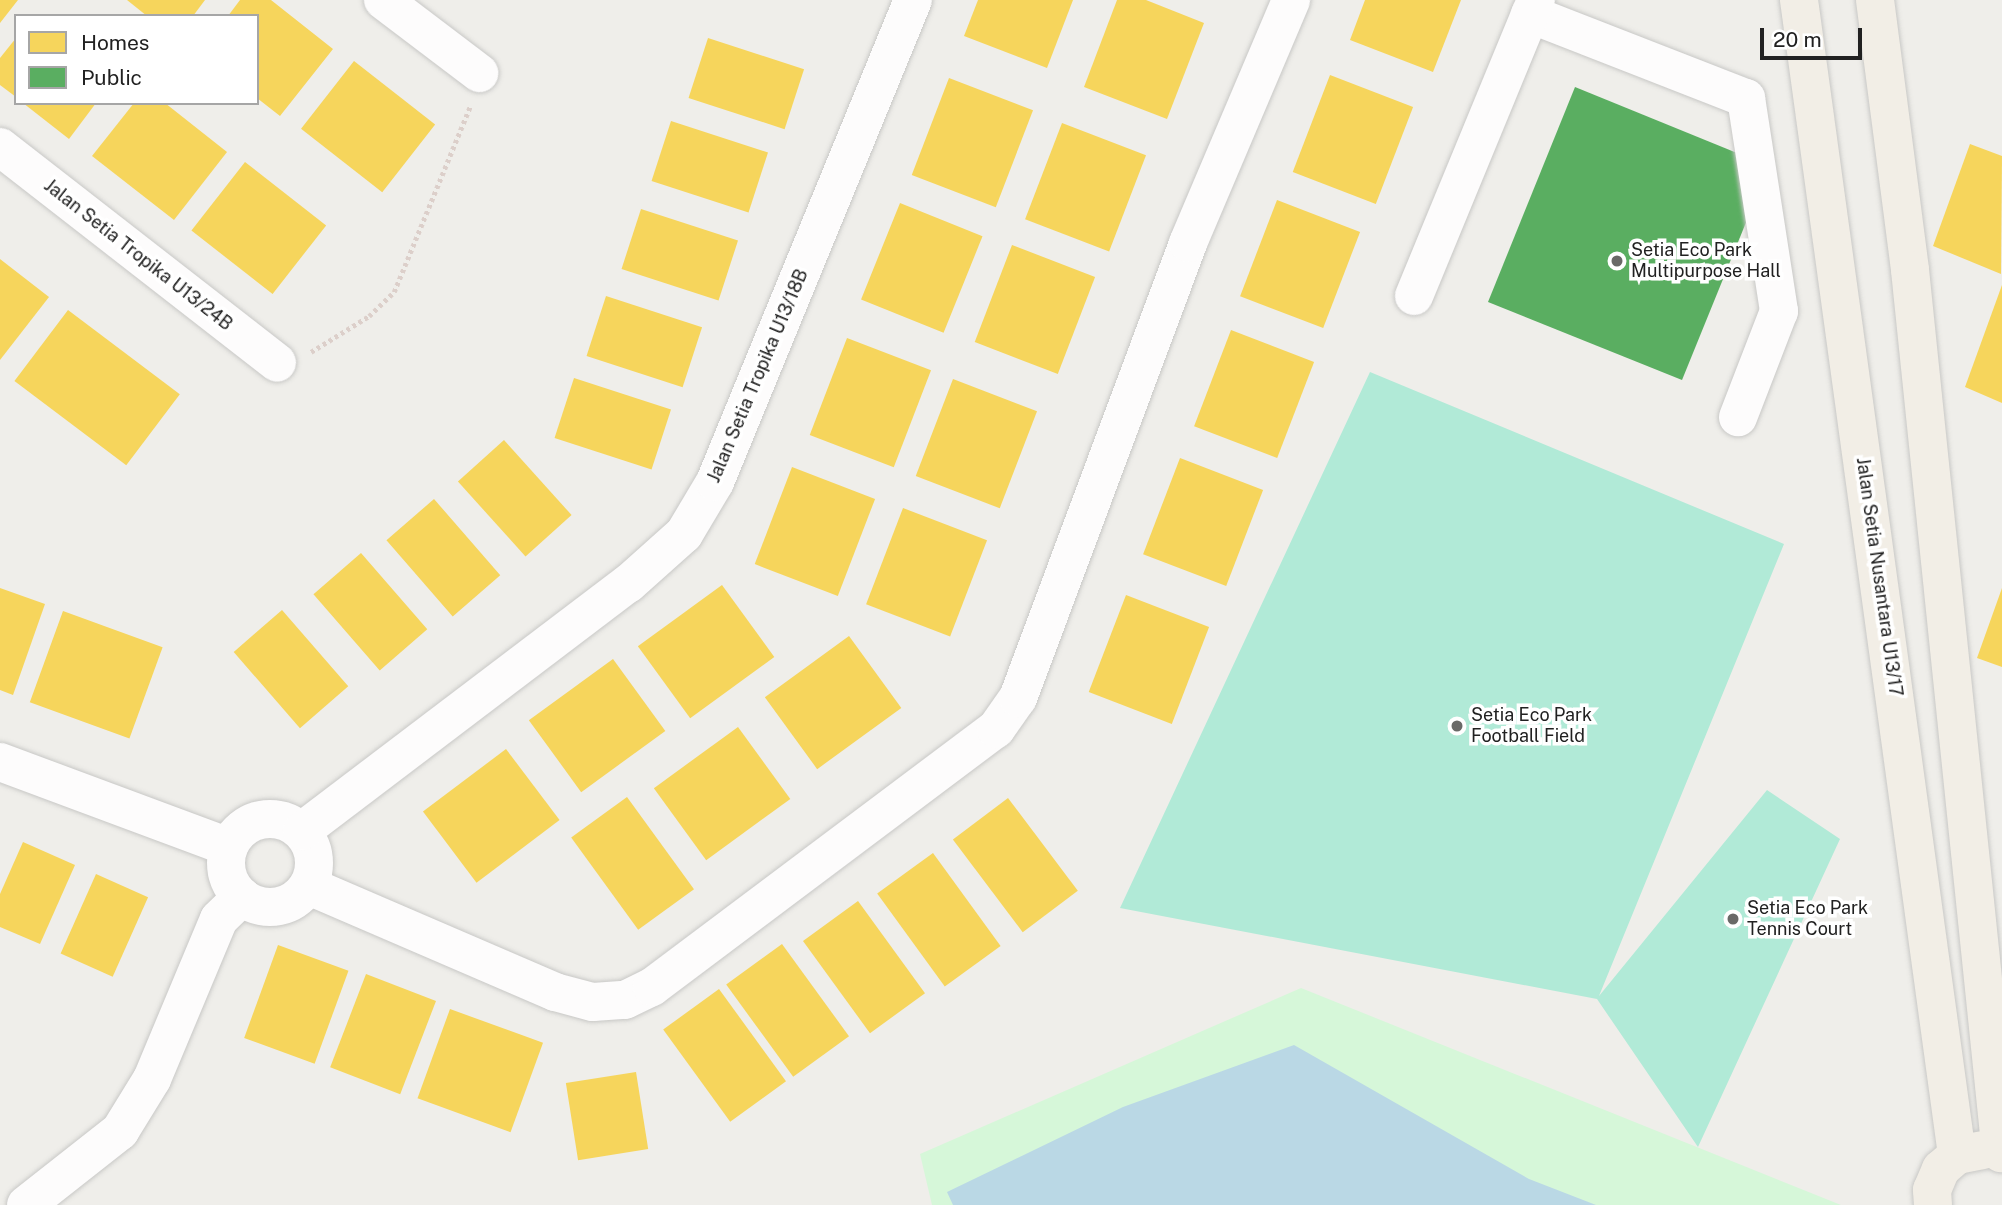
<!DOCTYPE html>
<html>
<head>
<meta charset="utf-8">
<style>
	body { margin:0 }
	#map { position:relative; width:2002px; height:1205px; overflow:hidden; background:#efeeea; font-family:"Public Sans",sans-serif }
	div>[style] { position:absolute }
	.park>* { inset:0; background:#d6f7d9 }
	.pitch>* { inset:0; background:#b1ead7 }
	.water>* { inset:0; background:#bad8e5 }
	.homes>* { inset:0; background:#f6d55c; transform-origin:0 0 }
	.public>* { inset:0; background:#5aae61 }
	.path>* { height:4.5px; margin-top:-2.25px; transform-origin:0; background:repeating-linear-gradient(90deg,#dccfca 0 3.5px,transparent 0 7px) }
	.roads { filter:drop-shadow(0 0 2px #c8c8c6) drop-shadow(0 0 2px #c8c8c6) }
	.minor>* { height:38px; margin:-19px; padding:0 19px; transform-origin:19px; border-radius:19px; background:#fdfcfc }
	.minor>.ring { margin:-19px; padding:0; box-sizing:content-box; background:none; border:38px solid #fdfcfc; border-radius:50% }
	.major>* { height:38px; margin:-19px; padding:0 19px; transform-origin:19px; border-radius:19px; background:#f2eee6 }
	.dots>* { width:19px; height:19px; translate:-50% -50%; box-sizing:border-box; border:4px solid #fff; border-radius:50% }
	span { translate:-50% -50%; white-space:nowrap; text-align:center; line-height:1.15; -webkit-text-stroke:7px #fff; paint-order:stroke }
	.poi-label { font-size:18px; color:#212121 }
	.left { translate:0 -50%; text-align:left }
	.street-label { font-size:18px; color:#212121 }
	.legend { position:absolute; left:14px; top:14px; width:245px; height:91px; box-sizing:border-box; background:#fff; border:2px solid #a6a6a6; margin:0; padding:9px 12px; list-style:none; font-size:21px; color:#212121 }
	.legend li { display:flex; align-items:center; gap:14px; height:35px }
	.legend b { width:35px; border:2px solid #a6a6a6 }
	.scale { position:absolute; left:1760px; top:28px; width:102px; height:32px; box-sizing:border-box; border:4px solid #212121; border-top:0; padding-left:9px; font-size:21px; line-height:24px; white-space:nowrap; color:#212121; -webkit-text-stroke:5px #fff; paint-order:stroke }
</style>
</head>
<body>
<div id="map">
	<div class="park">
		<div style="clip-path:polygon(1301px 988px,1841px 1205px,932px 1205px,920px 1154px)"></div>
	</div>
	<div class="pitch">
		<div style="clip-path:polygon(1370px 372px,1784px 544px,1599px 996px,1767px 790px,1840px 839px,1698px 1147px,1597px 999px,1120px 908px)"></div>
	</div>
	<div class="water">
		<div style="clip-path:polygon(1294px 1045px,1529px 1179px,1596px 1205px,953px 1205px,947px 1192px,1123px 1107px)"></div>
	</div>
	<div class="homes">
		<div style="clip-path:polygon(0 0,18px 0,0 23px)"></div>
		<div style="clip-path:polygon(127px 0,205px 0,193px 16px,147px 16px)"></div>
		<div style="clip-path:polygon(240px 0,271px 0,333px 49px,280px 116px,257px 98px,257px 16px,228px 16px)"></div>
		<div style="clip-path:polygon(978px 0,1073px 0,1047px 68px,964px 36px)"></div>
		<div style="clip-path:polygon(1117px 0,1146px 0,1204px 23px,1167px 119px,1084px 87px)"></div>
		<div style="clip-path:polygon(1365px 0,1461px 0,1433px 72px,1350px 40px)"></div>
		<div style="clip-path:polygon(16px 38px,16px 97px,0 85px,0 58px)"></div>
		<div style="left:708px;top:38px;width:101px;height:63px;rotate:18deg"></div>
		<div style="left:354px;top:61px;width:103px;height:86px;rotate:38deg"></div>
		<div style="left:1330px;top:75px;width:89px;height:104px;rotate:21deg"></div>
		<div style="left:949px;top:78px;width:90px;height:104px;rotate:21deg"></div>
		<div style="clip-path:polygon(23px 103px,96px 103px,69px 139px)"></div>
		<div style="clip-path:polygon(134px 103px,165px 103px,227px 152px,174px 220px,92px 156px)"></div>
		<div style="left:671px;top:121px;width:102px;height:63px;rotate:18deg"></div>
		<div style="left:1062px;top:123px;width:90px;height:103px;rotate:21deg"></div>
		<div style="clip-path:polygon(1970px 144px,2002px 156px,2001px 274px,1933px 246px)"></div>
		<div style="left:245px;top:162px;width:103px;height:87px;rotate:38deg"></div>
		<div style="left:1277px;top:200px;width:89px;height:103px;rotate:21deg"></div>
		<div style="left:900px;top:203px;width:89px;height:104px;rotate:22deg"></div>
		<div style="left:641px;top:209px;width:102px;height:63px;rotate:18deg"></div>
		<div style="left:1012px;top:245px;width:89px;height:104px;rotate:21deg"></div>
		<div style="clip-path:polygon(0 259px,49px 297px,0 360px)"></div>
		<div style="clip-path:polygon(2002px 285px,2002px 403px,1965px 387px)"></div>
		<div style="left:606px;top:296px;width:101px;height:63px;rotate:18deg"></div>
		<div style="left:68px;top:310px;width:140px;height:89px;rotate:37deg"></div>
		<div style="left:1231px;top:330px;width:89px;height:103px;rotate:21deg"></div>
		<div style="left:847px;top:338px;width:90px;height:104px;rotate:21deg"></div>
		<div style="left:574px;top:378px;width:102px;height:63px;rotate:18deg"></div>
		<div style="left:953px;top:379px;width:90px;height:104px;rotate:21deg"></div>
		<div style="left:504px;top:440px;width:101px;height:62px;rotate:48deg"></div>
		<div style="left:1180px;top:458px;width:89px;height:103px;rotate:21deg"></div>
		<div style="left:792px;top:467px;width:89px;height:104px;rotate:21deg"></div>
		<div style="left:434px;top:499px;width:101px;height:63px;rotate:49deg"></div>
		<div style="left:903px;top:508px;width:90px;height:103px;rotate:21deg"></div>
		<div style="left:361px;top:553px;width:101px;height:63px;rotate:49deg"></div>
		<div style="left:722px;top:585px;width:89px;height:104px;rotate:54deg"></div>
		<div style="clip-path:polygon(0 588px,45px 604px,13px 695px,0 690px)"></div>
		<div style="clip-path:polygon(2002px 588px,2002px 667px,1977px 658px)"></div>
		<div style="left:1126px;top:595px;width:89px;height:104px;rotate:21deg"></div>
		<div style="left:282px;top:610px;width:101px;height:64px;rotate:49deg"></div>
		<div style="left:63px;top:611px;width:106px;height:97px;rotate:20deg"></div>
		<div style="left:849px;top:636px;width:89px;height:104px;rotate:54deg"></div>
		<div style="left:613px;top:659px;width:89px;height:104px;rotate:54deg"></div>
		<div style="left:738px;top:727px;width:89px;height:104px;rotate:54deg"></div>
		<div style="left:506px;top:749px;width:89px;height:104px;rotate:53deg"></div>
		<div style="left:627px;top:797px;width:114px;height:69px;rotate:54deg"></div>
		<div style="left:1008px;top:798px;width:116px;height:69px;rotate:53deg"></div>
		<div style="clip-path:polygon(23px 842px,75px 865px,40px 944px,0 927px,0 894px)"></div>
		<div style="left:933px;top:853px;width:115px;height:69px;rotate:54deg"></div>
		<div style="left:96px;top:874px;width:57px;height:87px;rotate:24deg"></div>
		<div style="left:858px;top:901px;width:114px;height:68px;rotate:54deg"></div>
		<div style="left:782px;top:944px;width:114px;height:69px;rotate:54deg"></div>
		<div style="left:278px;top:945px;width:75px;height:99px;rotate:20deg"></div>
		<div style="left:366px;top:974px;width:75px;height:100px;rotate:21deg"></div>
		<div style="left:719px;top:989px;width:114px;height:69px;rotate:54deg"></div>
		<div style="left:450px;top:1009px;width:99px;height:95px;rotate:20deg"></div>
		<div style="left:636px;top:1072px;width:78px;height:71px;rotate:81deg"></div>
	</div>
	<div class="public">
		<div style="clip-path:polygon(1575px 87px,1737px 153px,1747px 220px,1682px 380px,1488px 302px)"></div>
	</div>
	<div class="path">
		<div style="left:311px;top:352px;width:68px;rotate:-31.8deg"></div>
		<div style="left:369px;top:316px;width:35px;rotate:-44deg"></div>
		<div style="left:394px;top:292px;width:200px;rotate:-67.7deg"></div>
	</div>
	<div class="roads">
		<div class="minor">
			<div style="left:383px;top:0;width:121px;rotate:37.2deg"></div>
			<div style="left:1530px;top:14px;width:232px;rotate:21.3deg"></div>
			<div style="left:1746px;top:98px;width:216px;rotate:81.2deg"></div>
			<div style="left:1779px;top:311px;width:114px;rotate:111.1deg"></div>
			<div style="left:0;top:147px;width:351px;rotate:37.9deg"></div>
			<div style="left:1414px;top:296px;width:320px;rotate:-67.6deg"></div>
			<div style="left:0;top:762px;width:244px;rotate:20.4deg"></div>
			<div class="ring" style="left:226px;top:819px;width:50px;height:50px"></div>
			<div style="left:302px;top:831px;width:409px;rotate:-37.2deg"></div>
			<div style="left:628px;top:584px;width:75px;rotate:-41.8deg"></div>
			<div style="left:684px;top:534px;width:61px;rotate:-59.2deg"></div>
			<div style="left:715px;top:482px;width:521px;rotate:-67.67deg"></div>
			<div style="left:309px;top:886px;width:268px;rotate:23.3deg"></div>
			<div style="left:555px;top:992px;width:39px;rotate:15deg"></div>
			<div style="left:593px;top:1002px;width:32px;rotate:-4deg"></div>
			<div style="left:625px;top:1000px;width:30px;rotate:-26deg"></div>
			<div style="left:652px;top:987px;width:430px;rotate:-36.9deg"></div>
			<div style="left:996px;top:729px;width:38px;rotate:-55deg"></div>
			<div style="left:1018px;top:698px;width:486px;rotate:-69.5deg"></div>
			<div style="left:1188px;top:243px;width:264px;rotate:-67deg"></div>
			<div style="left:26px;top:1205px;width:120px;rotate:-38.2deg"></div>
			<div style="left:120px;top:1131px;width:61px;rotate:-58.4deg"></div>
			<div style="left:152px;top:1079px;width:173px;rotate:-67.3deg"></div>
			<div style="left:219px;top:919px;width:32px;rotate:-44deg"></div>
		</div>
		<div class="major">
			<div style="left:1799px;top:0;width:1166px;rotate:82.21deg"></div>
			<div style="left:1875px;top:0;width:272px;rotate:82.6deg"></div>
			<div style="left:1910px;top:270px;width:888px;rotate:84.12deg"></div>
			<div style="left:1933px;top:1205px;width:15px;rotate:-94deg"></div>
			<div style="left:1932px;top:1190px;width:23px;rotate:-67deg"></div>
			<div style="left:1941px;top:1169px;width:21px;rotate:-41deg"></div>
			<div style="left:1957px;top:1155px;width:26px;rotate:-11deg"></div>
		</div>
	</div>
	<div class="dots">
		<div style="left:1617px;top:261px;background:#696967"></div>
		<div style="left:1457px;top:726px;background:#696967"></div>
		<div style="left:1733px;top:919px;background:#696967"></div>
	</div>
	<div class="poi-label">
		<span class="left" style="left:1631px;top:261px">Setia Eco Park<br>Multipurpose Hall</span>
		<span class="left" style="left:1471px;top:726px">Setia Eco Park<br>Football Field</span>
		<span class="left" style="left:1747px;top:919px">Setia Eco Park<br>Tennis Court</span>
	</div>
	<div class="street-label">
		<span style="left:138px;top:255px;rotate:38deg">Jalan Setia Tropika U13/24B</span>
		<span style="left:758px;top:376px;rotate:-67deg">Jalan Setia Tropika U13/18B</span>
		<span style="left:1879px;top:577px;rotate:82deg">Jalan Setia Nusantara U13/17</span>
	</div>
	<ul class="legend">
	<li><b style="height:19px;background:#f6d55c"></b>Homes</li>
	<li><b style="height:19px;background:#5aae61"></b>Public</li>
	</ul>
	<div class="scale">20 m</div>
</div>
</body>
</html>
